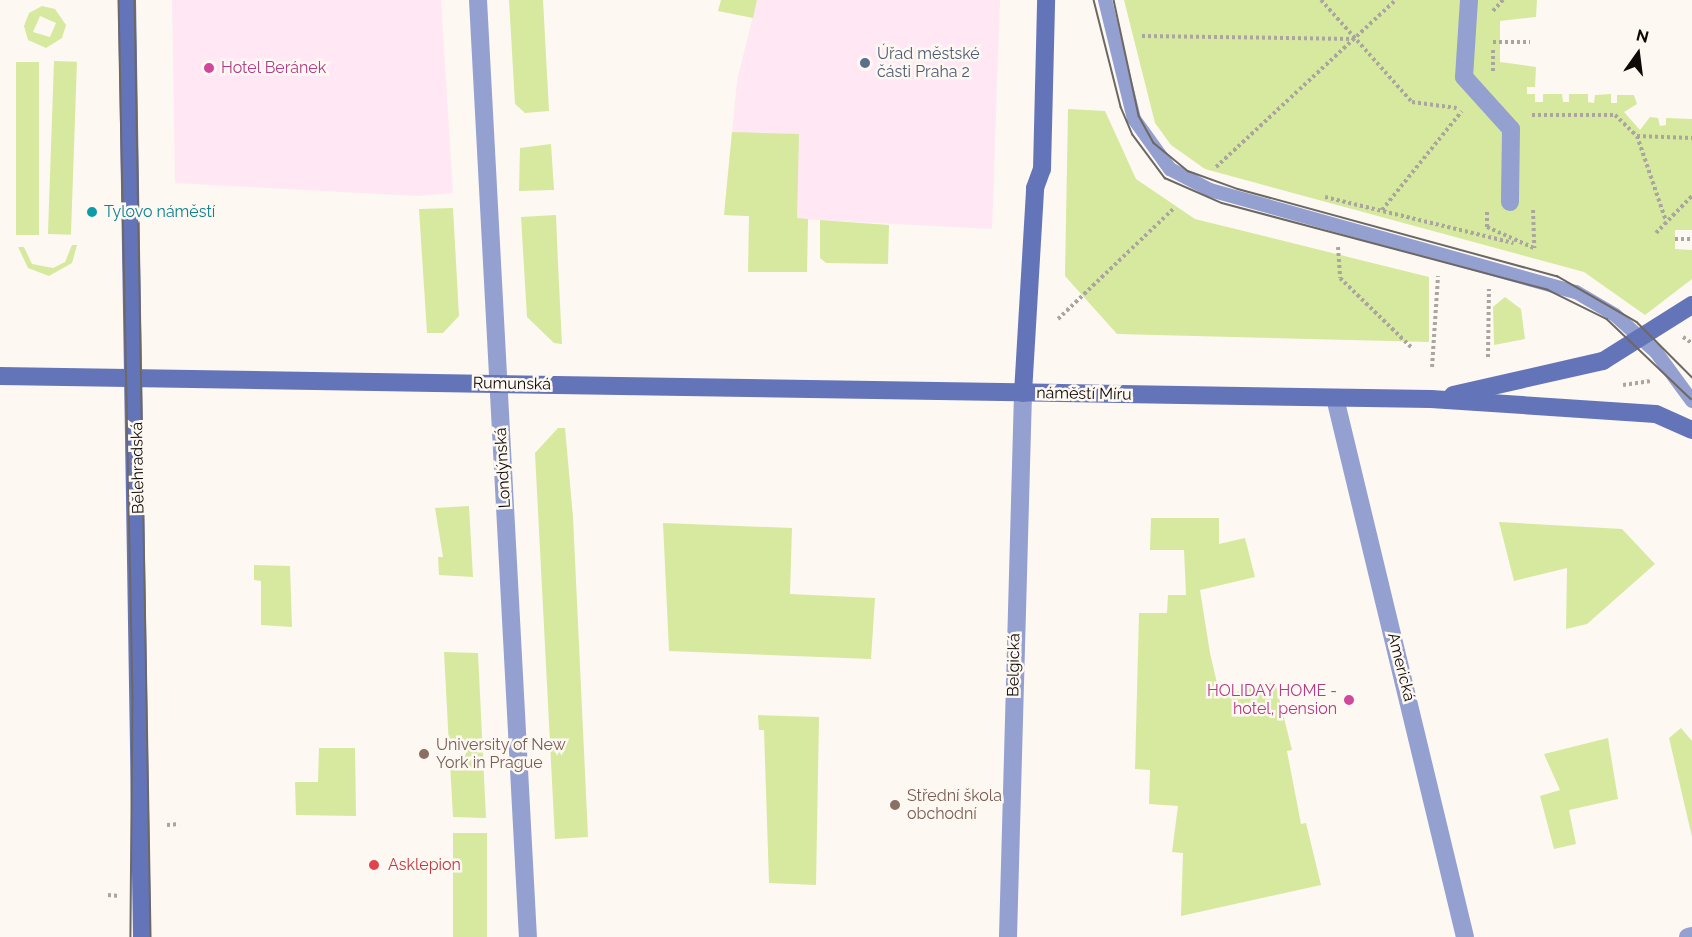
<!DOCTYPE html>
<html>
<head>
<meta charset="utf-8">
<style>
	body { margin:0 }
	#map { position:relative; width:1692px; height:937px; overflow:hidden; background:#fef8f3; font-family:Raleway,sans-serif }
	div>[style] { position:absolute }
	.commercial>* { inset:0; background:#ffe7f4 }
	.green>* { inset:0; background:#d6e99f; transform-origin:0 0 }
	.path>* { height:4px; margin-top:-2px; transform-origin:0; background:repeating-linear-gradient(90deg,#aaa5a0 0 3px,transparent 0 6px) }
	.lane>* { height:14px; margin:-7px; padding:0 7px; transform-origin:7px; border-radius:7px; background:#93a0d0 }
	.street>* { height:18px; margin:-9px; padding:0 9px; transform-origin:9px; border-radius:9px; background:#93a0d0 }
	.secondary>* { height:18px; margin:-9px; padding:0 9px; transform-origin:9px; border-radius:9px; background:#6474b9 }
	.tram>* { height:1.5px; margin:-0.75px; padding:0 0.75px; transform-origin:0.75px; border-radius:0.75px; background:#6e6865 }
	.dots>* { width:16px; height:16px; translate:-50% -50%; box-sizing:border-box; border:3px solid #fef8f3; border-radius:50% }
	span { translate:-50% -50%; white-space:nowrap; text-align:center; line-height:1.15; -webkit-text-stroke:5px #fef8f3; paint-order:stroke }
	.service-label { font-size:16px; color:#4e5e75 }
	.left { translate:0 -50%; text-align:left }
	.hotel-label { font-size:16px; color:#b23c85 }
	.right { translate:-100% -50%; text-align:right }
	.culture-label { font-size:16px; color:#0d838f }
	.street-label { font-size:16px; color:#0f0a07 }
	.education-label { font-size:16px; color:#785e54 }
	.health-label { font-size:16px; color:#be3a42 }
	.north { position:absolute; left:1608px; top:24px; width:60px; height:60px; -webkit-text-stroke:4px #fef8f3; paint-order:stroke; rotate:14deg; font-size:16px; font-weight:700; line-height:24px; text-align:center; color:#0f0a07 }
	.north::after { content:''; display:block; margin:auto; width:21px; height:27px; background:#0f0a07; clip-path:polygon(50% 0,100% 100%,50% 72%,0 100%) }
</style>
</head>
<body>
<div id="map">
	<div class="commercial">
		<div style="clip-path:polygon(172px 0,441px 0,453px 193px,418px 196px,175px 183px)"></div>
		<div style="clip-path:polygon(757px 0,1000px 0,992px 229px,724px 215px,737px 81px)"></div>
	</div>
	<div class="green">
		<div style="clip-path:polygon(509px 0,543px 0,549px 111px,525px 113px,515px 104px)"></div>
		<div style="clip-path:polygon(721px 0,757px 0,753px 18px,718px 11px)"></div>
		<div style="clip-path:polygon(1124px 0,1537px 0,1536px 17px,1500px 21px,1500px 62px,1536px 67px,1535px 87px,1527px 87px,1527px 94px,1535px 94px,1535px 102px,1543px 102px,1543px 94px,1562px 94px,1563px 102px,1569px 102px,1569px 94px,1588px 94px,1588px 102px,1594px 103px,1595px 95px,1611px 94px,1611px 103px,1617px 103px,1617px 95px,1634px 95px,1637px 104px,1624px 112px,1640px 130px,1650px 117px,1658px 118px,1660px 126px,1666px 125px,1666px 118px,1692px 119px,1692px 230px,1675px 230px,1675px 249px,1692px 250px,1692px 279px,1645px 315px,1584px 272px,1205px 169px,1171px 145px,1155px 123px)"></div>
		<div style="clip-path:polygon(evenodd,42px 6px,55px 9px,66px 25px,62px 38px,46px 48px,28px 40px,24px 26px,29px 13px,42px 6px,40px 16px,56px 23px,50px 37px,33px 32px,40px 16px)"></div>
		<div style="left:54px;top:61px;width:23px;height:173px;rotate:2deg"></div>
		<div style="left:16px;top:62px;width:23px;height:173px"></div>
		<div style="clip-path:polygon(1068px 109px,1105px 111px,1136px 179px,1195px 219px,1429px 277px,1429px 342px,1117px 334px,1065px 276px)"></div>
		<div style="clip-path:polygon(732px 132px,799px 134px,797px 218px,808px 219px,807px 272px,748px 272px,749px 216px,724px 215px)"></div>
		<div style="clip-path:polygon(551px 144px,554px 190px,519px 191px,520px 148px)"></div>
		<div style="clip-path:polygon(453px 208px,459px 316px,443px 333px,427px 333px,419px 209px)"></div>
		<div style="clip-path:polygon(556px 215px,558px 264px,562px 344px,554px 343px,527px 317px,521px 217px)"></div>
		<div style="clip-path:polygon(820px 220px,889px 225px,888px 264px,826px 263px,820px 258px)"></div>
		<div style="clip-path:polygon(72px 245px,77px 245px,72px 263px,49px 276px,28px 268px,18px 247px,24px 247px,32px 264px,53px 268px,65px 262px)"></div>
		<div style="clip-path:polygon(1505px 297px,1521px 309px,1525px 339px,1494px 345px,1493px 307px)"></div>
		<div style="clip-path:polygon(558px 428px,565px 428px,573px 517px,588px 837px,555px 839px,535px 453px)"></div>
		<div style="clip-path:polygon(469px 506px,473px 577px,439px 575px,438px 557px,443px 557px,435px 508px)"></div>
		<div style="clip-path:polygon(1151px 518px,1219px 518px,1219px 544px,1245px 538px,1255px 577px,1200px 590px,1210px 653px,1220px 696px,1275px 682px,1292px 750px,1287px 751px,1301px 824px,1306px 823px,1321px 885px,1181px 916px,1183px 853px,1172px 852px,1178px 806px,1149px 804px,1150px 770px,1135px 769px,1139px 613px,1167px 613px,1168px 595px,1186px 595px,1184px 550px,1150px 550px)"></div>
		<div style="clip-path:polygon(1499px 522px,1622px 529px,1655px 564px,1587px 624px,1566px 629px,1567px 568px,1514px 581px)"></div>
		<div style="clip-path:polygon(663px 523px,792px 528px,790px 594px,875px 598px,871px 659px,669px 651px)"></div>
		<div style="clip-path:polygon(254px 565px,290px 566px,292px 627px,261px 625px,261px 581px,254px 580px)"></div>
		<div style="clip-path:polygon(444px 652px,478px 653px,486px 818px,453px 817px,450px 764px,465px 763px,464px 746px,449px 747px)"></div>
		<div style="clip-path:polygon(758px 715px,819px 717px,816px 885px,769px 883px,764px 730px,759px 730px)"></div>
		<div style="clip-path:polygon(1681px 728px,1692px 741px,1692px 837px,1669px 738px)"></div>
		<div style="clip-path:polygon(1608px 738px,1618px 799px,1569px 810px,1576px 844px,1554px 849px,1540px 796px,1560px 790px,1544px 754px)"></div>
		<div style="clip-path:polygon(319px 748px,355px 748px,356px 816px,296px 815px,295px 782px,318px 782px)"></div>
		<div style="left:453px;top:833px;width:34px;height:104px"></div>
	</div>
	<div class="path">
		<div style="left:1321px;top:0;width:137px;rotate:48.3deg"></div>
		<div style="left:1412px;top:102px;width:45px;rotate:7.6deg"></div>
		<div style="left:1493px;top:11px;width:15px;rotate:-48deg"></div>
		<div style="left:1142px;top:36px;width:212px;rotate:0.8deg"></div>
		<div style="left:1493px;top:42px;width:37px"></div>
		<div style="left:1493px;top:71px;width:23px;rotate:-90deg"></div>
		<div style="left:1532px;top:115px;width:83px"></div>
		<div style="left:1615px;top:115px;width:30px;rotate:44deg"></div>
		<div style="left:1637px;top:136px;width:90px;rotate:71.2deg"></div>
		<div style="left:1637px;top:136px;width:55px;rotate:2.1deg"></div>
		<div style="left:1216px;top:167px;width:246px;rotate:-42.9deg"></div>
		<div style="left:1325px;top:197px;width:194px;rotate:13.7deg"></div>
		<div style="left:1382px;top:210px;width:127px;rotate:-51.1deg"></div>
		<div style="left:1533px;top:210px;width:38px;rotate:88deg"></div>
		<div style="left:1487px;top:212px;width:15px;rotate:90deg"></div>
		<div style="left:1487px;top:227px;width:51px;rotate:24.1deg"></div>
		<div style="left:1656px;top:233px;width:52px;rotate:-45.8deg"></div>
		<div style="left:1675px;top:239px;width:17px"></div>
		<div style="left:1338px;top:247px;width:31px;rotate:86deg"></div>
		<div style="left:1340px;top:278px;width:99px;rotate:44.2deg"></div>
		<div style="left:1058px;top:319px;width:162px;rotate:-43.7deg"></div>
		<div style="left:1683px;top:337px;width:11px;rotate:34deg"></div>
		<div style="left:1488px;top:357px;width:68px;rotate:-89.2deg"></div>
		<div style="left:1432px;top:367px;width:91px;rotate:-86.2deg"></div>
		<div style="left:1623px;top:385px;width:28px;rotate:-8deg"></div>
		<div style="left:167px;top:825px;width:12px;rotate:-5deg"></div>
		<div style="left:108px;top:895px;width:11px;rotate:5deg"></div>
	</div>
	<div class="lane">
		<div style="left:1105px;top:0;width:122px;rotate:76.3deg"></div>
		<div style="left:1134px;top:119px;width:62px;rotate:54.2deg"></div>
		<div style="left:1170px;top:169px;width:45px;rotate:27.7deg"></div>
		<div style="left:1210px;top:190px;width:380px;rotate:15.6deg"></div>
		<div style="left:1576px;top:292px;width:45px;rotate:30.5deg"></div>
		<div style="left:1615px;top:315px;width:55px;rotate:42.1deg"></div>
		<div style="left:1656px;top:352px;width:61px;rotate:53.7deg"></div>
	</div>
	<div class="street">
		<div style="left:478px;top:0;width:938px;rotate:86.95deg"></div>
		<div style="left:1469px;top:0;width:77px;rotate:93.7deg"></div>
		<div style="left:1464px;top:77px;width:70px;rotate:47.9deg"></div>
		<div style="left:1511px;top:129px;width:73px;rotate:90.8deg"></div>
		<div style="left:1335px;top:398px;width:554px;rotate:76.44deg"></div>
		<div style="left:1008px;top:937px;width:544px;rotate:-88.42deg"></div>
		<div style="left:1688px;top:937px;width:4px;rotate:-14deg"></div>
	</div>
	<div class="secondary">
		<div style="left:127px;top:0;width:937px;rotate:89.08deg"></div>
		<div style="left:0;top:376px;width:1431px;rotate:0.92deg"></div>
		<div style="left:1431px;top:399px;width:225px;rotate:3.8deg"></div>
		<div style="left:1656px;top:414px;width:39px;rotate:24deg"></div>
		<div style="left:1023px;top:393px;width:205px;rotate:-86.6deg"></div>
		<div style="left:1035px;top:188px;width:20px;rotate:-70deg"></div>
		<div style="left:1042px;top:169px;width:169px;rotate:-88.6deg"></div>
		<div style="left:1453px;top:395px;width:154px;rotate:-12.8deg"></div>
		<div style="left:1603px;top:361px;width:105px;rotate:-32.2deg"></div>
	</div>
	<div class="tram">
		<div style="left:119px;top:0;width:697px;rotate:88.85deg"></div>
		<div style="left:133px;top:697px;width:240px;rotate:90.5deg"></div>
		<div style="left:135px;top:0;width:937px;rotate:89.02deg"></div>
		<div style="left:1094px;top:0;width:110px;rotate:75.8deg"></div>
		<div style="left:1121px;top:107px;width:30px;rotate:67deg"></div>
		<div style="left:1133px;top:135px;width:54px;rotate:53.3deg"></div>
		<div style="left:1165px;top:178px;width:62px;rotate:23.7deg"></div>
		<div style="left:1222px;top:203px;width:337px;rotate:14.9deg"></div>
		<div style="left:1548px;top:290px;width:66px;rotate:26.2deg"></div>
		<div style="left:1607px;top:319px;width:116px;rotate:43.6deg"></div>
		<div style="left:1114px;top:0;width:119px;rotate:77.8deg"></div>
		<div style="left:1139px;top:116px;width:31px;rotate:61deg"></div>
		<div style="left:1154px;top:143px;width:44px;rotate:39.5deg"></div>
		<div style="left:1188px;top:171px;width:53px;rotate:19.8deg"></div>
		<div style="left:1238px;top:189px;width:331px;rotate:15.3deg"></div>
		<div style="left:1557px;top:276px;width:92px;rotate:29.9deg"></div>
		<div style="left:1637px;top:322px;width:78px;rotate:45deg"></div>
	</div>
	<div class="dots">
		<div style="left:865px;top:63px;background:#5c6f8a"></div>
		<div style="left:209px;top:68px;background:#d1479c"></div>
		<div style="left:92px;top:212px;background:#0f9aa8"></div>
		<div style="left:1349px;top:700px;background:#d1479c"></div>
		<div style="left:424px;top:754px;background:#8d6e63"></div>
		<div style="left:895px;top:805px;background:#8d6e63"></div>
		<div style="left:374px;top:865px;background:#e0444e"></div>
	</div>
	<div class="service-label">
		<span class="left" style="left:877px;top:63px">Úřad městské<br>části Praha 2</span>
	</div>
	<div class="hotel-label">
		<span class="left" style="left:221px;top:68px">Hotel Beránek</span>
		<span class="right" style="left:1337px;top:700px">HOLIDAY HOME -<br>hotel, pension</span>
	</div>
	<div class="culture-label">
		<span class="left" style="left:104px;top:212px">Tylovo náměstí</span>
	</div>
	<div class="street-label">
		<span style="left:512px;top:384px;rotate:1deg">Rumunská</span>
		<span style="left:1084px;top:394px;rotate:1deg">náměstí Míru</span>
		<span style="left:138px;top:468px;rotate:-91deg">Bělehradská</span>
		<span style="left:503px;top:468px;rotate:-93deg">Londýnská</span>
		<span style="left:1014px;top:665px;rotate:-89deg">Belgická</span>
		<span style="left:1401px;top:667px;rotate:76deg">Americká</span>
	</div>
	<div class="education-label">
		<span class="left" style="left:436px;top:754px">University of New<br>York in Prague</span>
		<span class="left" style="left:907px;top:805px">Střední škola<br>obchodní</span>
	</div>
	<div class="health-label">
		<span class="left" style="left:388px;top:865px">Asklepion</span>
	</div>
	<div class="north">N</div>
</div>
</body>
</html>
